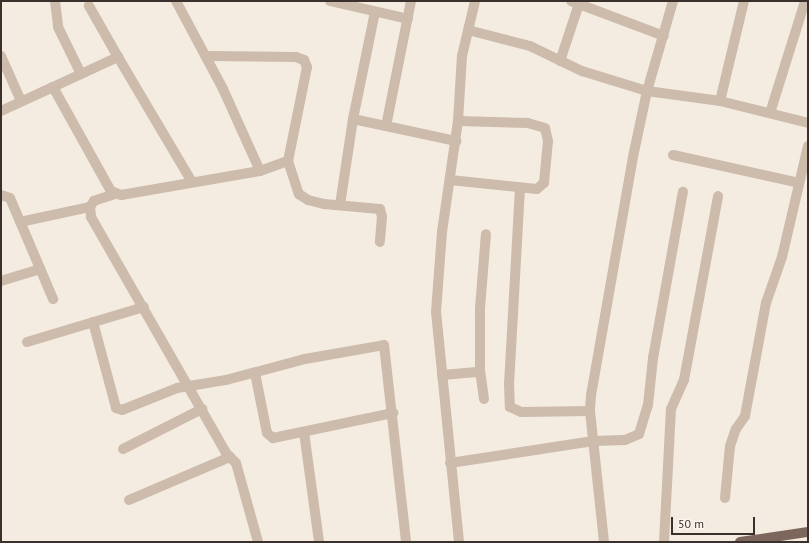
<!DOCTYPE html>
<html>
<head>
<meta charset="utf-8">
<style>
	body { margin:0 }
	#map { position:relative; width:809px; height:543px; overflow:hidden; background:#f4ebe1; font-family:"PT Sans",sans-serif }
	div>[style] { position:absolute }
	.minor>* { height:10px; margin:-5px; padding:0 5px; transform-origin:5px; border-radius:5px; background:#cdbbac }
	.major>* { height:10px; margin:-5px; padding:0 5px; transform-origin:5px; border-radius:5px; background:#7d675c }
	span { translate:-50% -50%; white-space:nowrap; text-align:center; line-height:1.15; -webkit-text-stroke:3px #fbf5ee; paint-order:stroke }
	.frame { position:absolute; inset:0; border:2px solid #3b302b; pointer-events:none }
	.scale { position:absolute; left:671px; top:517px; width:84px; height:18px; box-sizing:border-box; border:2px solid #3b302b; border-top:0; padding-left:5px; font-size:12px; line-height:14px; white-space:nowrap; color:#3b302b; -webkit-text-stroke:3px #fbf5ee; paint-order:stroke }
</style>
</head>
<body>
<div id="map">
	<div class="minor">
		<div style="left:55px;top:1px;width:26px;rotate:83deg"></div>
		<div style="left:58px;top:27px;width:52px;rotate:63.9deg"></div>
		<div style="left:176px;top:1px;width:100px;rotate:61.9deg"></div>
		<div style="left:223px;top:89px;width:90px;rotate:65.7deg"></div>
		<div style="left:330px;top:1px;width:80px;rotate:13deg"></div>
		<div style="left:411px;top:1px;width:127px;rotate:101.3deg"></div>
		<div style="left:386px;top:126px;width:72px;rotate:12.1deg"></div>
		<div style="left:571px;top:1px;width:99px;rotate:20.6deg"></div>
		<div style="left:673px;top:1px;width:94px;rotate:106.1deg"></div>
		<div style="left:647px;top:91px;width:74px;rotate:7.8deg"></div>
		<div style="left:720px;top:101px;width:91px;rotate:14deg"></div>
		<div style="left:468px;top:30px;width:64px;rotate:14.5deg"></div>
		<div style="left:530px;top:46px;width:58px;rotate:25.7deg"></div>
		<div style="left:582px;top:71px;width:68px;rotate:17.1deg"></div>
		<div style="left:647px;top:91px;width:67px;rotate:102deg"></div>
		<div style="left:633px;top:157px;width:242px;rotate:100deg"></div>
		<div style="left:591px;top:395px;width:16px;rotate:94deg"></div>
		<div style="left:590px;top:411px;width:132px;rotate:83.9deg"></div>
		<div style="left:1px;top:56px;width:49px;rotate:66deg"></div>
		<div style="left:206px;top:56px;width:90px;rotate:0.6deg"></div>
		<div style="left:296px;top:57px;width:9px;rotate:21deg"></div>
		<div style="left:304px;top:60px;width:8px;rotate:67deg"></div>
		<div style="left:307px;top:67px;width:96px;rotate:101.4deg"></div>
		<div style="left:288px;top:161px;width:35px;rotate:72deg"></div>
		<div style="left:299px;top:194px;width:11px;rotate:34deg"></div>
		<div style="left:308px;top:200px;width:16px;rotate:14deg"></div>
		<div style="left:324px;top:204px;width:56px;rotate:5.1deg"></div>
		<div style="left:380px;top:209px;width:8px;rotate:76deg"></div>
		<div style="left:382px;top:217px;width:25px;rotate:95deg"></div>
		<div style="left:118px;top:57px;width:145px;rotate:59.4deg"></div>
		<div style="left:560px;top:61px;width:63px;rotate:-71.6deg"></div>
		<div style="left:53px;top:87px;width:72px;rotate:-24.8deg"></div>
		<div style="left:118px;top:57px;width:59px;rotate:-119.6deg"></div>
		<div style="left:720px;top:101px;width:103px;rotate:-76.5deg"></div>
		<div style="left:1px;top:111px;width:57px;rotate:-24.8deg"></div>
		<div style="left:53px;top:87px;width:119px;rotate:60.9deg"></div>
		<div style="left:111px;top:191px;width:11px;rotate:22deg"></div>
		<div style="left:121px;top:195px;width:141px;rotate:-9.8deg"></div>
		<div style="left:260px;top:171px;width:30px;rotate:-20deg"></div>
		<div style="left:770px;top:113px;width:117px;rotate:-72.6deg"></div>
		<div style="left:353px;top:119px;width:34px;rotate:12deg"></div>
		<div style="left:673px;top:155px;width:129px;rotate:12.5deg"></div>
		<div style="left:450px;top:180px;width:87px;rotate:5.9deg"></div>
		<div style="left:537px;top:189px;width:9px;rotate:-41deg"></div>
		<div style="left:544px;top:183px;width:42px;rotate:-84.6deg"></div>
		<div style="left:548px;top:141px;width:13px;rotate:-103deg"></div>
		<div style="left:545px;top:128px;width:18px;rotate:-164deg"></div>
		<div style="left:528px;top:123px;width:70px;rotate:-178.4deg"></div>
		<div style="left:520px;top:188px;width:195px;rotate:93.2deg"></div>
		<div style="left:509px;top:383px;width:24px;rotate:88deg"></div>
		<div style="left:510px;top:407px;width:12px;rotate:24deg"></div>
		<div style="left:521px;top:412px;width:69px;rotate:-0.8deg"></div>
		<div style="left:115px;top:194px;width:22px;rotate:162deg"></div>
		<div style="left:94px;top:201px;width:7px;rotate:124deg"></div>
		<div style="left:90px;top:207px;width:10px;rotate:84deg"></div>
		<div style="left:91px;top:217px;width:272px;rotate:60.2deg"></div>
		<div style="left:226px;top:453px;width:14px;rotate:45deg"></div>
		<div style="left:236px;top:463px;width:82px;rotate:74.4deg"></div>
		<div style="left:1px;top:195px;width:9px;rotate:18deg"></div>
		<div style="left:10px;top:198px;width:110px;rotate:66.9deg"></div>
		<div style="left:340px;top:205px;width:87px;rotate:-81.4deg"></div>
		<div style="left:353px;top:119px;width:109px;rotate:-78.4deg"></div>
		<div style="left:20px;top:222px;width:72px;rotate:-12.1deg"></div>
		<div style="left:1px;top:281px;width:41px;rotate:-17.1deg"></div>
		<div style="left:93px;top:322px;width:89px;rotate:75deg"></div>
		<div style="left:116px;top:408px;width:6px;rotate:18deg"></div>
		<div style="left:122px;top:410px;width:59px;rotate:-21.8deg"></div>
		<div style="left:177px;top:388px;width:50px;rotate:-9.3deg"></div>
		<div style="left:226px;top:380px;width:82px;rotate:-14.9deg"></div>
		<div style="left:305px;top:359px;width:80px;rotate:-10deg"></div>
		<div style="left:384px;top:345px;width:198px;rotate:83.6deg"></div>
		<div style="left:27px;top:342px;width:122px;rotate:-16.7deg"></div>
		<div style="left:255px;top:373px;width:61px;rotate:78.7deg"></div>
		<div style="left:267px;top:433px;width:8px;rotate:40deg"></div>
		<div style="left:273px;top:438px;width:123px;rotate:-11.8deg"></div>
		<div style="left:442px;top:375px;width:38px;rotate:-5deg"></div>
		<div style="left:484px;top:399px;width:27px;rotate:-98deg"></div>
		<div style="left:480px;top:372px;width:64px;rotate:-90deg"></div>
		<div style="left:480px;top:308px;width:74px;rotate:-85.4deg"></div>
		<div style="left:304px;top:432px;width:111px;rotate:82.2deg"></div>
		<div style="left:123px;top:449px;width:89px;rotate:-26.9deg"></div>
		<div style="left:450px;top:463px;width:145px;rotate:-8.7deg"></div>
		<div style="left:593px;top:441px;width:32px;rotate:-2deg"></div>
		<div style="left:625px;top:440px;width:15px;rotate:-23deg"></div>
		<div style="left:639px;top:434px;width:30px;rotate:-73deg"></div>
		<div style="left:648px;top:405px;width:47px;rotate:-83.9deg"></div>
		<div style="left:653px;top:358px;width:169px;rotate:-79.8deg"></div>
		<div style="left:725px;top:498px;width:52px;rotate:-84.5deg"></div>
		<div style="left:730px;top:446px;width:18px;rotate:-71deg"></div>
		<div style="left:736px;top:429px;width:16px;rotate:-55deg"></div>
		<div style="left:745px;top:416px;width:115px;rotate:-79.5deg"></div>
		<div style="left:766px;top:303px;width:49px;rotate:-70.8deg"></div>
		<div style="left:782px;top:257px;width:114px;rotate:-76.8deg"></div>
		<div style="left:129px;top:500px;width:110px;rotate:-23.1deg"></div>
		<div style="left:459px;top:542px;width:231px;rotate:-95.7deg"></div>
		<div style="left:436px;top:312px;width:80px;rotate:-85.7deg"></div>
		<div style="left:442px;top:232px;width:112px;rotate:-81.8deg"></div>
		<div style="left:458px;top:121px;width:65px;rotate:-86.5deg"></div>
		<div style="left:462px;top:56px;width:57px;rotate:-76.7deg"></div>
		<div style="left:664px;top:542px;width:133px;rotate:-87deg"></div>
		<div style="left:671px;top:409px;width:32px;rotate:-66deg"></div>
		<div style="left:684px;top:380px;width:187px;rotate:-79.5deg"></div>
	</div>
	<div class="major">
		<div style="left:740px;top:542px;width:69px;rotate:-8.4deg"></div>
	</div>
	<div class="frame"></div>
	<div class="scale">50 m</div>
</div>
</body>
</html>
